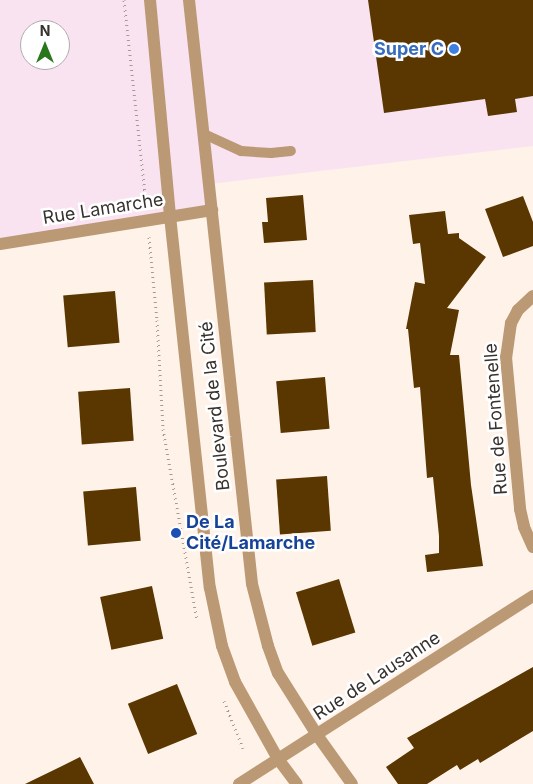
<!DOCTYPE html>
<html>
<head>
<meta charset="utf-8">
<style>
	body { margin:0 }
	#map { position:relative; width:533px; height:784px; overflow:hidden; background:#fff2e9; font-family:Inter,sans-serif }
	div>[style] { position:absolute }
	.commercial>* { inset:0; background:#f9e3f1 }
	.building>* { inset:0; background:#5a3700; transform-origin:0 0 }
	.path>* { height:3px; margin-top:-1.5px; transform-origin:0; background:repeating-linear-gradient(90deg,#a59b95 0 1px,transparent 0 5px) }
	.service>* { height:10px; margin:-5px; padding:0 5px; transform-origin:5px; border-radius:5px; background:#bb9975 }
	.minor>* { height:12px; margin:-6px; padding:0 6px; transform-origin:6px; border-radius:6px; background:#bb9975 }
	.tertiary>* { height:12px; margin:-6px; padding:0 6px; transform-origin:6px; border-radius:6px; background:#bb9975 }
	.dots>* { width:14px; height:14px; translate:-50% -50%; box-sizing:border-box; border:2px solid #fff; border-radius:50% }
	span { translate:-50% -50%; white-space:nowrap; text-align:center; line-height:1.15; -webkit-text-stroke:5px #fff; paint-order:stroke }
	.shop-label { font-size:18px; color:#366cbe; font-weight:700 }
	.right { translate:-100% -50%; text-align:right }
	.street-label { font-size:18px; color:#37322f }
	.transit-label { font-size:18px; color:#164399; font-weight:700 }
	.left { translate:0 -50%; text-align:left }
	.north { position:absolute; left:20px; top:20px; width:50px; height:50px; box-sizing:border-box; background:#fff; border:1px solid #afadac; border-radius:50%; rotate:0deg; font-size:14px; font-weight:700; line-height:20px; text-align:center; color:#37322f }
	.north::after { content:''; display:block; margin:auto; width:18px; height:22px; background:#29761c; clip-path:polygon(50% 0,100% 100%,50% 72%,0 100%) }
</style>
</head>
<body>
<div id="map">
	<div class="commercial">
		<div style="clip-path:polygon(evenodd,0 0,533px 0,533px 146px,210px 184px,212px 210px,0 244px,0 0,30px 30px,60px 30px,60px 60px,30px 60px,30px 30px)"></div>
	</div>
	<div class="building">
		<div style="clip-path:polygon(368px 0,533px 0,533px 96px,515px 99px,517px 112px,488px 116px,485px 99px,384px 113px)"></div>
		<div style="clip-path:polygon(303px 195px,307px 240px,264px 243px,262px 222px,268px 222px,266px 198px)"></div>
		<div style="clip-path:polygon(523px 196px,533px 222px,533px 246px,503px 257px,485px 209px)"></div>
		<div style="clip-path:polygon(445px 211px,448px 234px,459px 233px,459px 238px,486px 257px,447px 308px,459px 310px,450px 355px,459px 355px,471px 485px,483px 566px,427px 572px,425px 555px,439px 553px,439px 536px,433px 477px,427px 478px,420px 387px,414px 388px,408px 329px,406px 329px,415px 282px,425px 284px,420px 243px,413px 244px,409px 215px)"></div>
		<div style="left:313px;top:280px;width:52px;height:49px;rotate:87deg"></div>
		<div style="left:115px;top:291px;width:52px;height:52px;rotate:85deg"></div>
		<div style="left:325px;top:377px;width:52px;height:49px;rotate:85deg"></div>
		<div style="left:130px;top:388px;width:53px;height:52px;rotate:86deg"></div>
		<div style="left:327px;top:476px;width:55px;height:51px;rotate:86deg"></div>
		<div style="left:136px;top:487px;width:54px;height:53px;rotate:85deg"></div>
		<div style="left:339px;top:579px;width:56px;height:45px;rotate:73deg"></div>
		<div style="left:152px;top:586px;width:54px;height:53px;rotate:78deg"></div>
		<div style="clip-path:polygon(533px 667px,533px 731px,480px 763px,478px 759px,460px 770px,457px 765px,427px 784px,398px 784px,386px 767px,414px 748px,407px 738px)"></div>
		<div style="left:177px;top:684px;width:54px;height:53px;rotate:68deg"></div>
		<div style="clip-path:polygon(80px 757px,94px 784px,25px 784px,60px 767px)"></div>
	</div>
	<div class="path">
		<div style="left:124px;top:0;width:204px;rotate:83.8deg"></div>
		<div style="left:149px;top:237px;width:83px;rotate:84.5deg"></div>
		<div style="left:157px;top:320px;width:109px;rotate:86.8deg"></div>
		<div style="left:163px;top:429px;width:194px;rotate:79.9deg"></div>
		<div style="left:224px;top:701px;width:51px;rotate:68deg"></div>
	</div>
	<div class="service">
		<div style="left:204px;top:134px;width:41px;rotate:24.7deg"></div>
		<div style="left:241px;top:151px;width:30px;rotate:4deg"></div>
		<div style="left:271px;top:153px;width:20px;rotate:-6deg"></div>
	</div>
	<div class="minor">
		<div style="left:533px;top:296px;width:21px;rotate:137deg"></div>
		<div style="left:518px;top:310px;width:15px;rotate:118deg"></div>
		<div style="left:511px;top:323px;width:34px;rotate:98deg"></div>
		<div style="left:506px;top:357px;width:153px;rotate:84.7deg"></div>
		<div style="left:520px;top:509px;width:18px;rotate:77deg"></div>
		<div style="left:524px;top:527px;width:22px;rotate:66deg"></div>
		<div style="left:239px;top:784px;width:349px;rotate:-32.6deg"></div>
	</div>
	<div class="tertiary">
		<div style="left:150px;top:0;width:217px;rotate:84.7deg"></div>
		<div style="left:170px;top:216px;width:374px;rotate:83.9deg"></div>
		<div style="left:210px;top:588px;width:59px;rotate:78.3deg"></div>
		<div style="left:222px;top:646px;width:38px;rotate:70deg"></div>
		<div style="left:235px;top:682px;width:88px;rotate:60.8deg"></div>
		<div style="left:278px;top:759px;width:31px;rotate:53deg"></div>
		<div style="left:189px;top:0;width:587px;rotate:83.84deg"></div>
		<div style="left:252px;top:584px;width:64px;rotate:75.5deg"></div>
		<div style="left:268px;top:646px;width:29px;rotate:70deg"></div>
		<div style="left:278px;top:673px;width:73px;rotate:57.8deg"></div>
		<div style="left:317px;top:735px;width:60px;rotate:54.5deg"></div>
		<div style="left:0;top:244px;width:215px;rotate:-9.1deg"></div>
	</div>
	<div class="dots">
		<div style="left:454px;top:49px;background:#3f7fe0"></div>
		<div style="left:176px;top:533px;background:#1a4fb4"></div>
	</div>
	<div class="shop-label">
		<span class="right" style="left:444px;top:49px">Super C</span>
	</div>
	<div class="street-label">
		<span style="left:103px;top:209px;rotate:-9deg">Rue Lamarche</span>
		<span style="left:215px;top:406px;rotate:-96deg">Boulevard de la Cité</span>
		<span style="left:496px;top:419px;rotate:-94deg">Rue de Fontenelle</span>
		<span style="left:377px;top:676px;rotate:-33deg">Rue de Lausanne</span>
	</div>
	<div class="transit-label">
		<span class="left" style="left:186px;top:533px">De La<br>Cité/Lamarche</span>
	</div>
	<div class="north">N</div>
</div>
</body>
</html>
